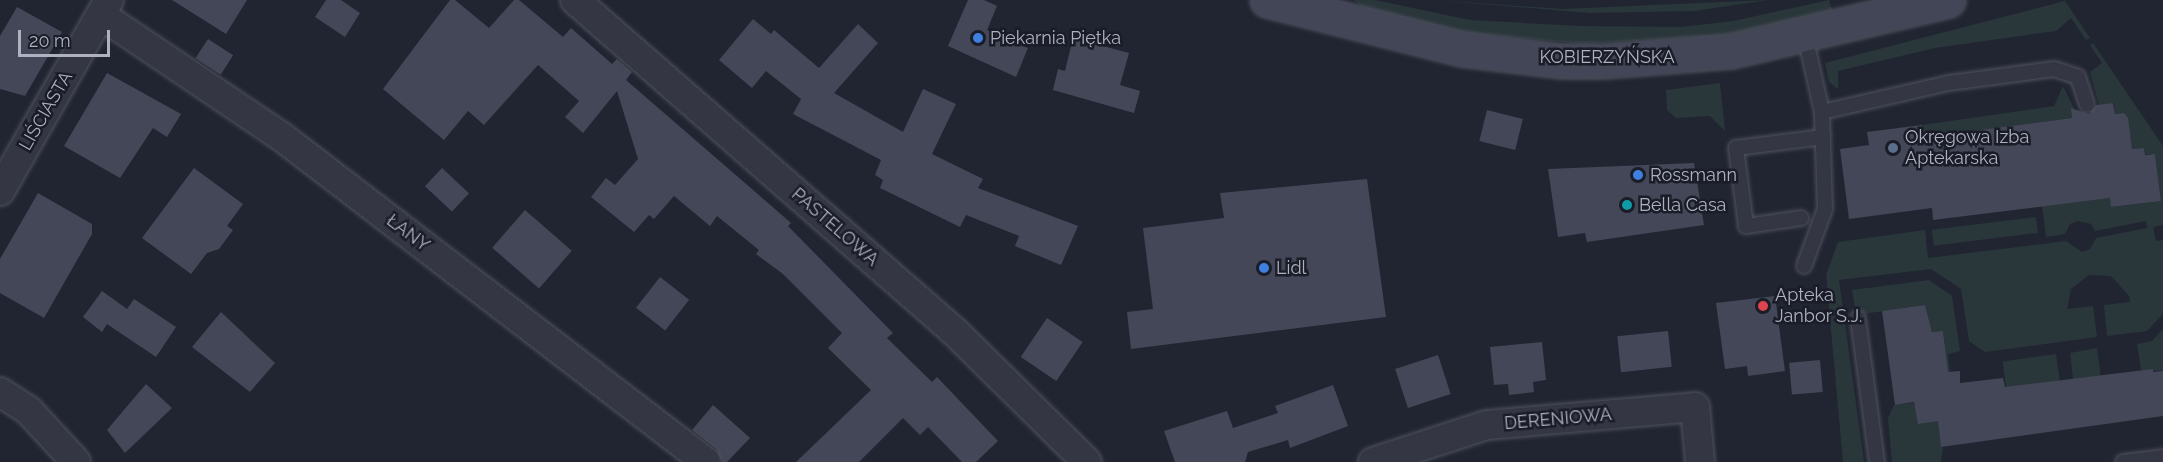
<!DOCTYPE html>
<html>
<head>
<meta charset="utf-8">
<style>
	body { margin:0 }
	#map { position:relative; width:2163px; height:462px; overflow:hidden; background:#212532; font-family:Raleway,sans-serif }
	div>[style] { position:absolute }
	.green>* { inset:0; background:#29363a; transform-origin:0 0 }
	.building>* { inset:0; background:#434757; transform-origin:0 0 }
	.roads { filter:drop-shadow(0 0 2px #4f525e) drop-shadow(0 0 2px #4f525e) }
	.lane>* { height:14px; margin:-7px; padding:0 7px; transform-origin:7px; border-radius:7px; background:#343743 }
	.street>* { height:28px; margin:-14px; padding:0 14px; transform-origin:14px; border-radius:14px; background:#343743 }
	.secondary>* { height:33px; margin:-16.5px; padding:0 16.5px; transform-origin:16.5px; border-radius:16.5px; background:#434656 }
	.dots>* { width:16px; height:16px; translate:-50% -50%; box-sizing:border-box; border:3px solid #1a1d28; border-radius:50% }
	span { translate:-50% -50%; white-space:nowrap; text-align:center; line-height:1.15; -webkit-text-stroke:5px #1a1d28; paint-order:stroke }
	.poi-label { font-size:18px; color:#aeb1c0 }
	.left { translate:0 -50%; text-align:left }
	.street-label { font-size:18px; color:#aeb1c0 }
	.scale { position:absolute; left:18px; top:30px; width:92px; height:27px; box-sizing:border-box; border:3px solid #aeb1c0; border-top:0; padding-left:8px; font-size:18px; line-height:21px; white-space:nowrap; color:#aeb1c0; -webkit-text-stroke:4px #1a1d28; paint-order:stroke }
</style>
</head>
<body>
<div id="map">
	<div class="green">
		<div style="clip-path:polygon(1354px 0,1375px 0,1470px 20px,1580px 26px,1681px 27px,1733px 21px,1829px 0,1833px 12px,1720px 36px,1583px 44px,1452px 32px,1362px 8px)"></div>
		<div style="clip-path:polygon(1432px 0,1563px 9px,1768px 0,1694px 11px,1590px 13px)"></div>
		<div style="clip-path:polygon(2065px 1px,2090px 38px,2086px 40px,2071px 18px,2056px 31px,1935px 48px,1838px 71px,1838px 89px,1829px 82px,1825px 63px)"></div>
		<div style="clip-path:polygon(2093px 43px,2163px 146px,2163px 225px,2153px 227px,2156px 241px,2163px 240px,2163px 314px,2147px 331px,2107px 336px,2104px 305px,2130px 302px,2129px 296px,2111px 276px,2089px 275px,2071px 289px,2067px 309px,2093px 306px,2097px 337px,1985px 352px,1969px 341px,1961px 289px,1931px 269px,1839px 280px,1864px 462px,1843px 462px,1826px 275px,1838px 242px,1925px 230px,1928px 258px,2066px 241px,2082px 252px,2090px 249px,2096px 238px,2147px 228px,2146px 221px,2095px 231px,2091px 224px,2078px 221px,2070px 224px,2065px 234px,2046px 237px,2042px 206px,2110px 198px,2112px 207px,2161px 201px,2155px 154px,2145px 154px,2144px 148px,2132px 149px,2124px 113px,2115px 114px,2114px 103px,2099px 105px,2090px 72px,2102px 63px,2090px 45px)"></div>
		<div style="clip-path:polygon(1720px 83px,1725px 131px,1710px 116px,1676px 118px,1667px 110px,1666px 90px)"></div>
		<div style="clip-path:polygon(2063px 86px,2074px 108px,2072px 118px,1924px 137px,1922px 125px,2054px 106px)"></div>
		<div style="left:2036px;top:217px;width:16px;height:105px;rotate:83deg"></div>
		<div style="clip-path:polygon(1929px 280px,1952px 296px,1960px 351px,1948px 354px,1950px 372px,1944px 380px,1935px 347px,1945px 345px,1943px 331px,1932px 332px,1925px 305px,1856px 315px,1852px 290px)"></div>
		<div style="clip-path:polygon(2163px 329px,2163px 371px,2141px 370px,2137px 344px,2152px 341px)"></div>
		<div style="clip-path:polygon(2097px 348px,2101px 378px,2073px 379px,2070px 353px)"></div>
		<div style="left:2056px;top:354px;width:27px;height:54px;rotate:82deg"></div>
		<div style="clip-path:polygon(1914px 403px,1938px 421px,1943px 447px,1941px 462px,1892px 462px,1888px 418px,1894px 405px)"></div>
	</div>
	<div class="building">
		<div style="clip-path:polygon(172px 0,247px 0,226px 34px)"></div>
		<div style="clip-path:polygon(326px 0,341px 0,360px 13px,345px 37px,315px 17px)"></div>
		<div style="clip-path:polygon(450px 0,455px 0,489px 28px,514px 0,519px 0,563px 37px,571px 28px,612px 64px,617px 59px,632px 72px,626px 80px,791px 223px,788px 226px,893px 333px,887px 338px,932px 382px,937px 377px,998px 441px,976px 462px,962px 462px,928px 427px,920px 435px,903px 418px,859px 462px,796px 462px,871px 390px,828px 348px,842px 333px,783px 274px,756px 254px,759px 250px,717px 216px,710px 226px,674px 196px,654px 219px,649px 215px,634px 232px,591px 197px,606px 178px,615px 185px,638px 159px,617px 91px,583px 133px,565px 117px,579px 101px,538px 65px,484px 125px,468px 111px,444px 140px,383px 89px)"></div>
		<div style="clip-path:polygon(968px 0,984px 0,997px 6px,987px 30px,1028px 48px,1016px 77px,948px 46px)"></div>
		<div style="clip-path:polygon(17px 7px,62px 32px,25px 96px,0 89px,0 36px)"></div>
		<div style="clip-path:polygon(753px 19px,771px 34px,774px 30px,819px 68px,858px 24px,878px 43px,834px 93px,903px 132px,923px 89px,956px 104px,932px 154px,983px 179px,978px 188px,1078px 226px,1061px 265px,1015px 246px,1019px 236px,966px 215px,960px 227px,880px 188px,883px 180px,875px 175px,881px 160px,793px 114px,801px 99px,766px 71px,752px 88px,719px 60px)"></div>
		<div style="clip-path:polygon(1073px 38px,1129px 53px,1120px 85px,1140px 91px,1134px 113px,1053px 90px,1058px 69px,1065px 71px)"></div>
		<div style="left:208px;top:39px;width:30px;height:23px;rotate:33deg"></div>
		<div style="clip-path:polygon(107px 73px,181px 114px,167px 137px,153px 128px,120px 178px,64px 146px)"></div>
		<div style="clip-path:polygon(2113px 103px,2115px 114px,2124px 113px,2128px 118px,2132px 149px,2144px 148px,2145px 155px,2155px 154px,2161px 201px,2111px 207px,2110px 198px,1933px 220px,1932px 208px,1849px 219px,1840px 149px,1869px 145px,1867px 132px,1922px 125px,1924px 137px,2072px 118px,2071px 108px,2089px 114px,2096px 105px)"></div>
		<div style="left:1487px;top:110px;width:37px;height:32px;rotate:14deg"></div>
		<div style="clip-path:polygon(1694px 163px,1704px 225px,1587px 242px,1585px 233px,1558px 237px,1548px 169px)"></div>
		<div style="clip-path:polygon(194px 168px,243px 204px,227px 226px,233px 230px,219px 249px,207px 253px,191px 274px,142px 238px)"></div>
		<div style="left:442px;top:168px;width:37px;height:25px;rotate:43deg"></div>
		<div style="clip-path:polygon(1367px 179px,1386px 317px,1131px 349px,1127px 312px,1153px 309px,1143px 228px,1224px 218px,1220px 193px)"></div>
		<div style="clip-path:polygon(38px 193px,92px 224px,92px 234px,44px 318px,0 293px,0 259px)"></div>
		<div style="left:525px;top:210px;width:62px;height:50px;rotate:41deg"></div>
		<div style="left:660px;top:277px;width:37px;height:39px;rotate:38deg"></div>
		<div style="clip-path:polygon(102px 291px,127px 309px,134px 299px,176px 327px,156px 357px,107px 324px,102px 332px,83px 317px)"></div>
		<div style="clip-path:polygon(1775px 296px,1785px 371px,1748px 376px,1747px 366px,1725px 369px,1716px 303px)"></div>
		<div style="clip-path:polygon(1925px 305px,1932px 332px,1943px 331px,1948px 372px,1960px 371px,1960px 383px,2003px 378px,2005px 387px,2153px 369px,2153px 372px,2163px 371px,2163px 416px,1941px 447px,1938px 421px,1918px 424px,1914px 402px,1895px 405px,1882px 311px)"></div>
		<div style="clip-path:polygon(221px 312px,275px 363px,250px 392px,192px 347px)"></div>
		<div style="left:1047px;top:318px;width:43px;height:47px;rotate:34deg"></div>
		<div style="left:1668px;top:331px;width:36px;height:51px;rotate:84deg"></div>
		<div style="clip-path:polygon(1542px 342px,1546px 380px,1533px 382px,1534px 392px,1509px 395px,1508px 384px,1494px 385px,1490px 347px)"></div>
		<div style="left:1438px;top:355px;width:41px;height:45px;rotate:72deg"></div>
		<div style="left:1820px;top:360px;width:32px;height:31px;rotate:85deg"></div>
		<div style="clip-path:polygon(146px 384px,172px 408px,125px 453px,107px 430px)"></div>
		<div style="clip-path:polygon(1333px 385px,1348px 426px,1290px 448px,1288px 440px,1248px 452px,1245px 462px,1175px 462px,1164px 431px,1227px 411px,1233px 428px,1278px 413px,1275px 406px)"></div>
		<div style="clip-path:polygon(713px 405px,750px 438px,727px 462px,722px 462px,716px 449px,692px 430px)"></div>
	</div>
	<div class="roads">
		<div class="lane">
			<div style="left:1822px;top:112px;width:130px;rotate:-12.9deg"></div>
			<div style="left:1949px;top:83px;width:106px;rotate:-7.6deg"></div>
			<div style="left:2054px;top:69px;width:25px;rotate:18deg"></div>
			<div style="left:2078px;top:77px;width:29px;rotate:72deg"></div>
			<div style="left:1801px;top:218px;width:56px;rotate:171.7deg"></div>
			<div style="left:1746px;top:226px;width:79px;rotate:-97.3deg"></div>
			<div style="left:1736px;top:148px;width:88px;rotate:-7.2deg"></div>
			<div style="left:1804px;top:266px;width:61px;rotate:-69.8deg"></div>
			<div style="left:1825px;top:209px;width:97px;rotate:-91.8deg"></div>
			<div style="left:1822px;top:112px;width:78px;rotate:-102.6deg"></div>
			<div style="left:1858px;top:318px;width:145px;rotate:82.5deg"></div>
			<div style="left:2123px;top:462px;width:40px;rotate:-7.1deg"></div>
		</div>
		<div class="street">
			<div style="left:575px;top:0;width:505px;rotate:41.14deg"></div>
			<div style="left:955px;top:332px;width:185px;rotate:44.6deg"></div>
			<div style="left:101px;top:15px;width:218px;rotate:34deg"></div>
			<div style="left:282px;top:137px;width:534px;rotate:37.47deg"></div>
			<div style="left:0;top:191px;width:220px;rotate:-60.3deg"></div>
			<div style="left:0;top:392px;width:35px;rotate:33deg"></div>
			<div style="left:29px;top:411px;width:69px;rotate:47.3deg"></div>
			<div style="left:1373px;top:462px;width:120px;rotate:-18deg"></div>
			<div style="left:1487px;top:425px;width:209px;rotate:-4.9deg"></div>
			<div style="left:1695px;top:407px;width:55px;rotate:84.8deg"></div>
		</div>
		<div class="secondary">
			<div style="left:1267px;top:0;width:201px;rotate:14.1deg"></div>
			<div style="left:1462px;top:49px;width:102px;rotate:6.8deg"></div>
			<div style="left:1563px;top:61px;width:39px"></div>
			<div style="left:1602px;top:61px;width:129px;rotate:-4.4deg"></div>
			<div style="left:1731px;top:51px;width:223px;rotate:-13.2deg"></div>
		</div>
	</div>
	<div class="dots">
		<div style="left:978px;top:38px;background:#3f7fe0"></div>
		<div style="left:1893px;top:148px;background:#5c6f8a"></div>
		<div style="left:1638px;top:175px;background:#3f7fe0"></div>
		<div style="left:1627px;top:205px;background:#0f9aa8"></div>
		<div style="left:1264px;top:268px;background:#3f7fe0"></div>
		<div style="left:1763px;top:306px;background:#e0444e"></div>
	</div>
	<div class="poi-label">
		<span class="left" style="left:990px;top:38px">Piekarnia Piętka</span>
		<span class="left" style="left:1905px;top:148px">Okręgowa Izba<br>Aptekarska</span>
		<span class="left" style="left:1650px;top:175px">Rossmann</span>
		<span class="left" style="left:1639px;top:205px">Bella Casa</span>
		<span class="left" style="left:1276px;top:268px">Lidl</span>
		<span class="left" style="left:1775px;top:306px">Apteka<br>Janbor S.J.</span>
	</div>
	<div class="street-label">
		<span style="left:1607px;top:57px">KOBIERZYŃSKA</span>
		<span style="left:46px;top:111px;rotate:-60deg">LIŚCIASTA</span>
		<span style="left:835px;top:227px;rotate:41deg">PASTELOWA</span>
		<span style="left:408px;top:233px;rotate:37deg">ŁANY</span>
		<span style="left:1558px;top:419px;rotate:-5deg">DERENIOWA</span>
	</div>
	<div class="scale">20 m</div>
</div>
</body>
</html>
